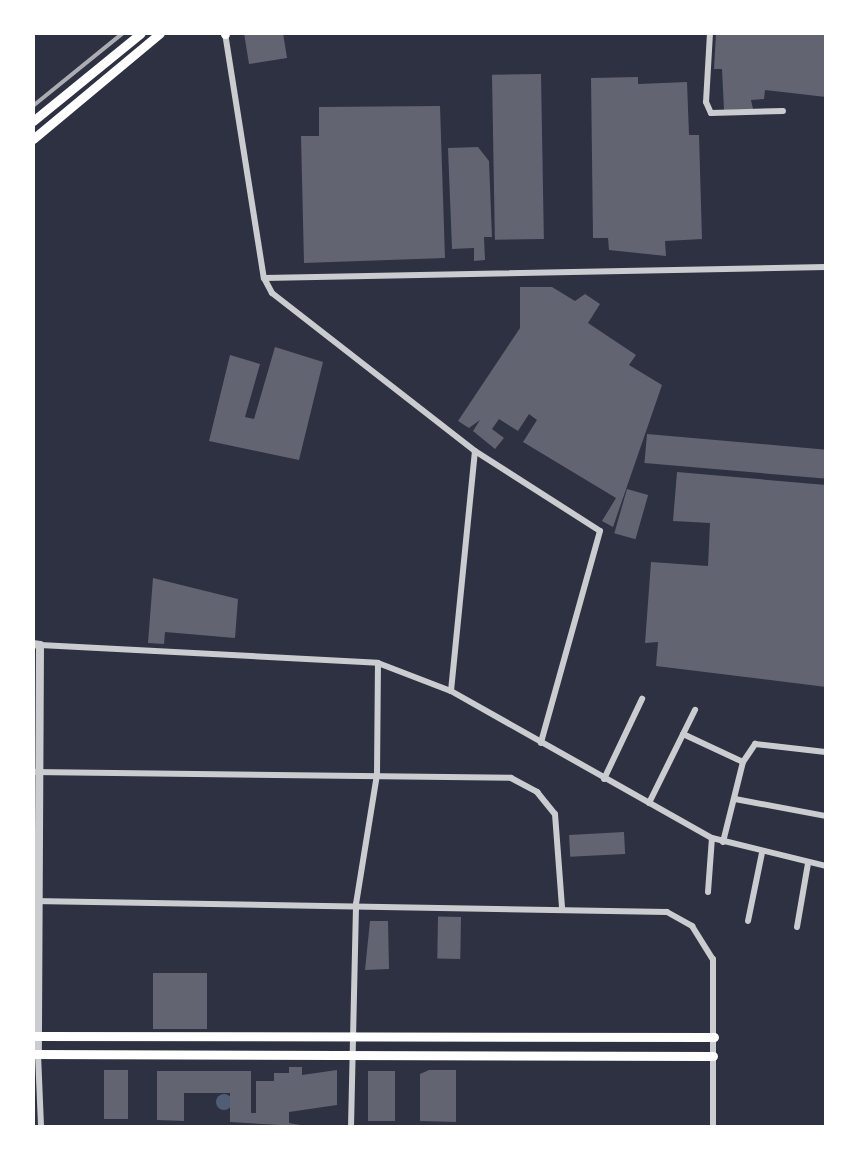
<!DOCTYPE html>
<html>
<head>
<meta charset="utf-8">
<style>
	body { margin:0 }
	#map { position:relative; width:859px; height:1160px; overflow:hidden; background:#2d3142; font-family:"PT Sans",sans-serif }
	div>[style] { position:absolute }
	.water>* { inset:0; background:#4f5d75 }
	.round { border-radius:50% }
	.building>* { inset:0; background:#626471; transform-origin:0 0 }
	.minor>* { height:6px; margin:-3px; padding:0 3px; transform-origin:3px; border-radius:3px; background:#caccd0 }
	.tertiary>* { height:8px; margin:-4px; padding:0 4px; transform-origin:4px; border-radius:4px; background:#caccd0 }
	.secondary>* { height:9px; margin:-4.5px; padding:0 4.5px; transform-origin:4.5px; border-radius:4.5px; background:#fff }
	.rail>* { height:3.5px; margin:-1.75px; padding:0 1.75px; transform-origin:1.75px; border-radius:1.75px; background:#abadb3 }
	span { translate:-50% -50%; white-space:nowrap; text-align:center; line-height:1.15; -webkit-text-stroke:6px #fff; paint-order:stroke }
	.frame { position:absolute; inset:0; border:35px solid #fff; pointer-events:none }
</style>
</head>
<body>
<div id="map">
	<div class="water">
		<div class="round" style="left:216px;top:1094px;width:16px;height:16px"></div>
	</div>
	<div class="building">
		<div style="clip-path:polygon(244px 33px,283px 33px,287px 58px,249px 64px)"></div>
		<div style="clip-path:polygon(716px 33px,826px 33px,826px 97px,765px 90px,764px 99px,751px 100px,753px 109px,724px 110px,722px 69px,714px 69px)"></div>
		<div style="left:541px;top:74px;width:165px;height:49px;rotate:89deg"></div>
		<div style="clip-path:polygon(638px 77px,638px 84px,687px 82px,689px 135px,699px 135px,702px 239px,665px 241px,666px 256px,609px 250px,608px 238px,593px 238px,591px 78px)"></div>
		<div style="clip-path:polygon(440px 106px,445px 258px,304px 263px,301px 136px,319px 136px,319px 107px)"></div>
		<div style="clip-path:polygon(478px 147px,489px 161px,492px 237px,484px 237px,485px 260px,474px 261px,474px 248px,452px 249px,448px 148px)"></div>
		<div style="clip-path:polygon(520px 287px,552px 287px,575px 301px,585px 294px,600px 304px,588px 323px,636px 355px,629px 365px,662px 385px,613px 527px,602px 521px,616px 498px,523px 442px,537px 420px,529px 414px,518px 431px,499px 419px,492px 429px,504px 438px,495px 449px,473px 431px,480px 420px,469px 428px,458px 421px,520px 328px)"></div>
		<div style="clip-path:polygon(275px 347px,323px 362px,299px 460px,209px 441px,230px 355px,260px 364px,245px 417px,254px 419px)"></div>
		<div style="left:647px;top:434px;width:180px;height:29px;rotate:5deg"></div>
		<div style="clip-path:polygon(677px 472px,826px 485px,826px 687px,656px 666px,658px 642px,645px 643px,651px 562px,708px 566px,710px 523px,673px 521px)"></div>
		<div style="left:627px;top:489px;width:22px;height:46px;rotate:16deg"></div>
		<div style="clip-path:polygon(153px 578px,238px 599px,235px 638px,165px 632px,164px 644px,148px 643px)"></div>
		<div style="left:624px;top:832px;width:22px;height:55px;rotate:87deg"></div>
		<div style="left:461px;top:917px;width:42px;height:23px;rotate:91deg"></div>
		<div style="clip-path:polygon(370px 921px,388px 921px,389px 969px,365px 970px)"></div>
		<div style="left:153px;top:973px;width:54px;height:56px"></div>
		<div style="clip-path:polygon(289px 1067px,302px 1067px,302px 1075px,337px 1070px,337px 1105px,289px 1112px,289px 1123px,312px 1127px,230px 1122px,230px 1093px,184px 1093px,184px 1121px,157px 1120px,157px 1071px,251px 1071px,251px 1113px,256px 1113px,256px 1081px,274px 1081px,274px 1073px,289px 1073px)"></div>
		<div style="left:104px;top:1070px;width:24px;height:49px"></div>
		<div style="clip-path:polygon(429px 1070px,456px 1070px,456px 1122px,420px 1121px,420px 1074px)"></div>
		<div style="left:368px;top:1071px;width:27px;height:50px"></div>
	</div>
	<div class="minor">
		<div style="left:225px;top:33px;width:248px;rotate:81deg"></div>
		<div style="left:264px;top:278px;width:17px;rotate:62deg"></div>
		<div style="left:272px;top:293px;width:257px;rotate:37.9deg"></div>
		<div style="left:475px;top:451px;width:148px;rotate:32.6deg"></div>
		<div style="left:600px;top:531px;width:220px;rotate:105.6deg"></div>
		<div style="left:710px;top:33px;width:69px;rotate:93.3deg"></div>
		<div style="left:706px;top:102px;width:12px;rotate:66deg"></div>
		<div style="left:711px;top:113px;width:72px;rotate:-1.6deg"></div>
		<div style="left:264px;top:278px;width:562px;rotate:-1.12deg"></div>
		<div style="left:40px;top:645px;width:338px;rotate:3deg"></div>
		<div style="left:378px;top:663px;width:78px;rotate:21deg"></div>
		<div style="left:451px;top:691px;width:300px;rotate:29.4deg"></div>
		<div style="left:712px;top:838px;width:117px;rotate:13.8deg"></div>
		<div style="left:451px;top:691px;width:241px;rotate:-84.3deg"></div>
		<div style="left:683px;top:734px;width:66px;rotate:25deg"></div>
		<div style="left:33px;top:772px;width:478px;rotate:0.7deg"></div>
		<div style="left:511px;top:778px;width:30px;rotate:28deg"></div>
		<div style="left:537px;top:792px;width:28px;rotate:51deg"></div>
		<div style="left:555px;top:814px;width:93px;rotate:85.7deg"></div>
		<div style="left:604px;top:779px;width:89px;rotate:-64.6deg"></div>
		<div style="left:735px;top:799px;width:93px;rotate:10.6deg"></div>
		<div style="left:649px;top:803px;width:104px;rotate:-63.7deg"></div>
		<div style="left:723px;top:842px;width:82px;rotate:-76deg"></div>
		<div style="left:743px;top:762px;width:22px;rotate:-56deg"></div>
		<div style="left:755px;top:744px;width:71px;rotate:6.4deg"></div>
		<div style="left:708px;top:892px;width:54px;rotate:-85.8deg"></div>
		<div style="left:33px;top:901px;width:634px;rotate:0.99deg"></div>
		<div style="left:667px;top:912px;width:29px;rotate:29deg"></div>
		<div style="left:692px;top:926px;width:39px;rotate:58deg"></div>
		<div style="left:713px;top:959px;width:168px;rotate:90deg"></div>
		<div style="left:748px;top:921px;width:69px;rotate:-78.4deg"></div>
		<div style="left:797px;top:927px;width:65px;rotate:-80.2deg"></div>
		<div style="left:38px;top:1054px;width:73px;rotate:87.6deg"></div>
		<div style="left:351px;top:1127px;width:223px;rotate:-88.7deg"></div>
		<div style="left:356px;top:904px;width:131px;rotate:-80.8deg"></div>
		<div style="left:377px;top:775px;width:112px;rotate:-89.5deg"></div>
	</div>
	<div class="tertiary">
		<div style="left:33px;top:644px;width:7px;rotate:8deg"></div>
		<div style="left:40px;top:645px;width:409px;rotate:90.3deg"></div>
	</div>
	<div class="secondary">
		<div style="left:225px;top:33px;width:1px;rotate:90deg"></div>
		<div style="left:33px;top:121px;width:139px;rotate:-39.2deg"></div>
		<div style="left:33px;top:139px;width:165px;rotate:-39.8deg"></div>
		<div style="left:33px;top:1036px;width:681px;rotate:0.08deg"></div>
		<div style="left:33px;top:1054px;width:680px;rotate:0.17deg"></div>
	</div>
	<div class="rail">
		<div style="left:33px;top:106px;width:116px;rotate:-39deg"></div>
	</div>
	<div class="frame"></div>
</div>
</body>
</html>
